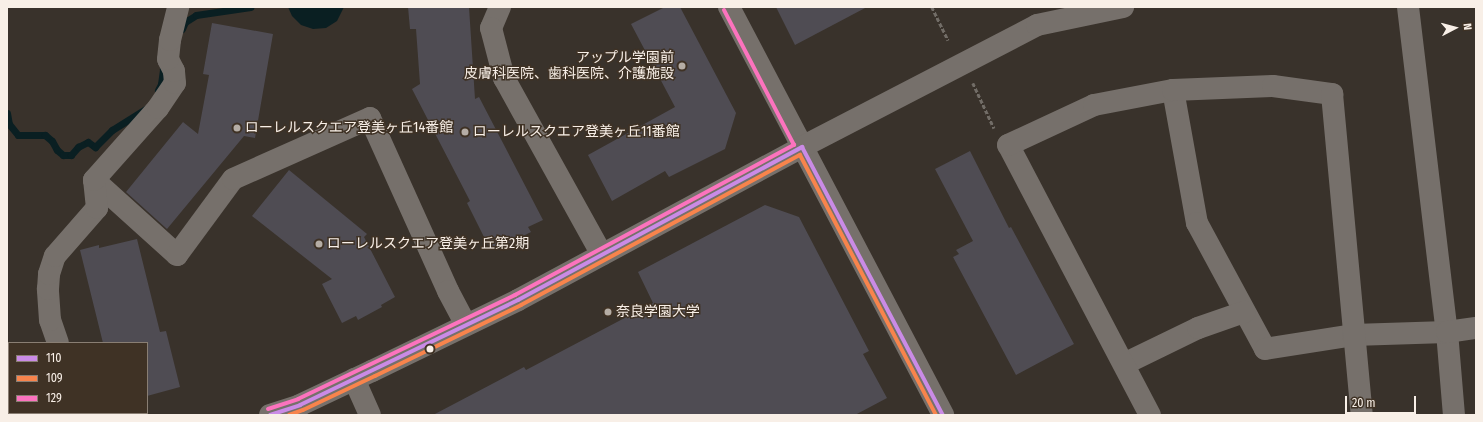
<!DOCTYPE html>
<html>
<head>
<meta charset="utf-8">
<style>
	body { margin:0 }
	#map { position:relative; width:1483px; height:422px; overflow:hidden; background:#39322b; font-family:"Fira Sans Condensed","Noto Sans JP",sans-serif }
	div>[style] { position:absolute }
	.water>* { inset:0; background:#0a1f22 }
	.stream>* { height:7px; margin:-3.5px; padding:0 3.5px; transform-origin:3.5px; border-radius:3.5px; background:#0a1f22 }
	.building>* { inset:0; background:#4f4c53 }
	.path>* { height:2.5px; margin-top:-1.25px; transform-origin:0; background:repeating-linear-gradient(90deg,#726d67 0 4px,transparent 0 6px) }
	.minor>* { height:22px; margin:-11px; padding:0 11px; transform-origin:11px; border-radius:11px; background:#76706b }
	.bus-1>* { height:4px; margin:-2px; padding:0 2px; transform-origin:2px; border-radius:2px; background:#ca8be6 }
	.bus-2>* { height:4px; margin:-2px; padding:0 2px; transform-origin:2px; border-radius:2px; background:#f8844c }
	.bus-3>* { height:4px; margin:-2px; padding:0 2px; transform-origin:2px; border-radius:2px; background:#fc73be }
	.dots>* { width:11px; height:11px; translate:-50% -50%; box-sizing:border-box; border:2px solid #3f3225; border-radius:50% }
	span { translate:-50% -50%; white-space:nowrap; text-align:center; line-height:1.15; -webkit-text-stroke:3px #3f3225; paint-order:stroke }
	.poi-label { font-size:14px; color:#f8efe7 }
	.right { translate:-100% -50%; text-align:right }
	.left { translate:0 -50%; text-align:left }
	.frame { position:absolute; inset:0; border:8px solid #f8efe7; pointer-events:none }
	.legend { position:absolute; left:8px; top:342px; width:140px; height:72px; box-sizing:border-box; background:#3f3225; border:1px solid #897e73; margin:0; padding:5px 7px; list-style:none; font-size:12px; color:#f8efe7 }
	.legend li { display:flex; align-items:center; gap:8px; height:20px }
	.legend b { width:20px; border:1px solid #897e73 }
	.north { position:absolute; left:1435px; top:8px; width:40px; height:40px; -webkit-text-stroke:3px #3f3225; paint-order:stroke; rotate:84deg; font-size:11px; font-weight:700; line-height:16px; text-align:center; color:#f8efe7 }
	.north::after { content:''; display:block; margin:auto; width:14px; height:18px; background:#f8efe7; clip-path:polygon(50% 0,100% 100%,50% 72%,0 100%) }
	.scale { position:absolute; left:1345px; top:396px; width:71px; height:18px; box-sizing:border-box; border:2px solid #f8efe7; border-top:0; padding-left:5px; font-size:12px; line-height:14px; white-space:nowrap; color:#f8efe7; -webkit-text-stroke:3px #3f3225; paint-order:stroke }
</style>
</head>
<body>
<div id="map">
	<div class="water">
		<div style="clip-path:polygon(288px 7px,344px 7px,337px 21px,326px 28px,313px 29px,301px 25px,292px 16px)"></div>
	</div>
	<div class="stream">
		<div style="left:182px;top:29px;width:8px;rotate:-67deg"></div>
		<div style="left:185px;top:22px;width:13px;rotate:-32deg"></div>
		<div style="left:196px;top:15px;width:55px;rotate:-8.4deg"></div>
		<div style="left:158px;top:90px;width:7px;rotate:-63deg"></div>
		<div style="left:161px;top:84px;width:15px;rotate:-82deg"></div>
		<div style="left:163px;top:69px;width:6px;rotate:-45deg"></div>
		<div style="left:7px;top:113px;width:11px;rotate:80deg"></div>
		<div style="left:9px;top:124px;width:14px;rotate:51deg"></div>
		<div style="left:18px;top:135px;width:27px"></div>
		<div style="left:45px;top:135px;width:9px;rotate:41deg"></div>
		<div style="left:52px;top:141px;width:10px;rotate:61deg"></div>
		<div style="left:57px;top:150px;width:8px;rotate:40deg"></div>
		<div style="left:63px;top:155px;width:8px"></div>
		<div style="left:71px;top:155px;width:11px;rotate:-49deg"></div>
		<div style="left:78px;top:147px;width:11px;rotate:-27deg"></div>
		<div style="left:88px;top:142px;width:9px;rotate:36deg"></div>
		<div style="left:95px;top:147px;width:24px;rotate:-45deg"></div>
		<div style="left:112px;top:130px;width:40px;rotate:-32deg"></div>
	</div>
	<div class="building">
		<div style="clip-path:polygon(408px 7px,469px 7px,475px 99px,479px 97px,543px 220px,528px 227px,531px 232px,505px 245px,503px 242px,490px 249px,467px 203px,470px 201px,412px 89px,420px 84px,416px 29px,410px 29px)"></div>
		<div style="clip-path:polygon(665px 7px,680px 7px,736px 113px,725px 149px,669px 177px,665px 171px,612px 201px,588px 155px,675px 107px,631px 24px)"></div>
		<div style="clip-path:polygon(776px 7px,867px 7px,795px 45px)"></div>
		<div style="clip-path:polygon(212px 23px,273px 34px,255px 138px,244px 136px,167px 229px,126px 192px,183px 122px,198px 134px,209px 75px,203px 74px)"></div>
		<div style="clip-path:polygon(970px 151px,1009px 228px,1011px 227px,1074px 344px,1016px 375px,953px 257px,959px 254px,956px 250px,973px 241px,935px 169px)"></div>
		<div style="clip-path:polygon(289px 170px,367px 234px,364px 237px,395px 297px,381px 305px,382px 307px,358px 320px,356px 316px,342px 323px,322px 284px,332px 279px,252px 216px)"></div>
		<div style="clip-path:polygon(765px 205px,799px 217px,869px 351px,863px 354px,887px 398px,855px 415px,433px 415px,524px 367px,526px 370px,653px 303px,638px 272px)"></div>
		<div style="clip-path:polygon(137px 239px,160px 332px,166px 331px,180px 387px,147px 396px,147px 343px,103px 343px,80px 250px,99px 245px,99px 248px)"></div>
	</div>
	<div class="path">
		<div style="left:932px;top:7px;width:37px;rotate:64deg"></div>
		<div style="left:973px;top:83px;width:50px;rotate:65deg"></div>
	</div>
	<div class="minor">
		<div style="left:500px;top:7px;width:23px;rotate:113deg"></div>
		<div style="left:491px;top:28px;width:52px;rotate:75.4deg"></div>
		<div style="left:504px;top:78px;width:202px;rotate:61deg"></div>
		<div style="left:729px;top:7px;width:461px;rotate:62.3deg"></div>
		<div style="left:1408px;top:7px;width:327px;rotate:83.2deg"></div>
		<div style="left:1447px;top:332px;width:83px;rotate:85.2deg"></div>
		<div style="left:1173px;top:90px;width:135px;rotate:79.8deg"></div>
		<div style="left:1197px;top:223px;width:143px;rotate:61.6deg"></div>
		<div style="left:1265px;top:349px;width:89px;rotate:-9deg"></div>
		<div style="left:1353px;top:335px;width:94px;rotate:-1.8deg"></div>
		<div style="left:1447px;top:332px;width:29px;rotate:-8deg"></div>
		<div style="left:94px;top:180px;width:112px;rotate:42.1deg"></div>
		<div style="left:177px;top:255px;width:94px;rotate:-53.6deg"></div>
		<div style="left:233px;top:179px;width:150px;rotate:-24deg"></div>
		<div style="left:370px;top:118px;width:190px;rotate:65.7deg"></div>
		<div style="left:448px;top:291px;width:38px;rotate:62deg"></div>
		<div style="left:58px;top:343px;width:24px;rotate:-109deg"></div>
		<div style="left:50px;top:320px;width:31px;rotate:-94deg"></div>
		<div style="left:48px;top:289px;width:15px;rotate:-86deg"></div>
		<div style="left:49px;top:274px;width:19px;rotate:-72deg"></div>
		<div style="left:55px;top:256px;width:64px;rotate:-48.8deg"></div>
		<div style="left:97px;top:208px;width:28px;rotate:-96deg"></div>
		<div style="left:94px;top:180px;width:96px;rotate:-48.4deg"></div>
		<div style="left:158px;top:108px;width:30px;rotate:-56deg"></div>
		<div style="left:175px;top:83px;width:12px;rotate:-95deg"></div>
		<div style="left:174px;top:71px;width:13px;rotate:-117deg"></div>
		<div style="left:168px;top:59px;width:19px;rotate:-84deg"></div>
		<div style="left:170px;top:40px;width:34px;rotate:-76deg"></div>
		<div style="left:1124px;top:364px;width:82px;rotate:-25.9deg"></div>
		<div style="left:1198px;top:328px;width:49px;rotate:-19.2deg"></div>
		<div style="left:354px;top:379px;width:39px;rotate:66deg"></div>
		<div style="left:83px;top:413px;width:2px;rotate:63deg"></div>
		<div style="left:270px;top:415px;width:32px;rotate:-18deg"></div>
		<div style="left:300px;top:405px;width:80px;rotate:-25.3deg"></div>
		<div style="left:372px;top:371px;width:162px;rotate:-25.9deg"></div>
		<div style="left:518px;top:300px;width:323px;rotate:-28.3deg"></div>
		<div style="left:802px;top:147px;width:265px;rotate:-27.4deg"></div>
		<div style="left:1037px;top:25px;width:88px;rotate:-11.8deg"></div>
		<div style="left:1150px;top:415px;width:305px;rotate:-117.7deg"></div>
		<div style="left:1008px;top:145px;width:95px;rotate:-24.9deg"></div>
		<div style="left:1094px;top:105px;width:80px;rotate:-10.8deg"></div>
		<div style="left:1173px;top:90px;width:100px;rotate:-2.3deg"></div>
		<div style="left:1273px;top:86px;width:60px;rotate:7.7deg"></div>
		<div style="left:1332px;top:94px;width:322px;rotate:84.7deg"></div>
	</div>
	<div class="bus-1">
		<div style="left:270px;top:415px;width:32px;rotate:-18deg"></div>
		<div style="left:300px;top:405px;width:242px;rotate:-25.7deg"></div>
		<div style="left:518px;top:300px;width:323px;rotate:-28.3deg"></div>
		<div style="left:802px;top:147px;width:303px;rotate:62.3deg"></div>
	</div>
	<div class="bus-2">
		<div style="left:289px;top:415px;width:15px;rotate:-20deg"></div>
		<div style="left:303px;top:410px;width:80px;rotate:-25.3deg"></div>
		<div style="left:375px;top:376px;width:162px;rotate:-25.9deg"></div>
		<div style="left:521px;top:305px;width:317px;rotate:-28.3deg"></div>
		<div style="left:800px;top:155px;width:293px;rotate:62.4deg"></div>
	</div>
	<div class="bus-3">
		<div style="left:268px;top:409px;width:32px;rotate:-18deg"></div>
		<div style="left:298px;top:399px;width:241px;rotate:-25.6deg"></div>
		<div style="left:515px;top:295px;width:317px;rotate:-28.3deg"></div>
		<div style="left:794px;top:145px;width:152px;rotate:-117.4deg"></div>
	</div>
	<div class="dots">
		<div style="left:682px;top:66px;background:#b5ada5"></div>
		<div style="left:237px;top:128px;background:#b5ada5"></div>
		<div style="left:465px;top:132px;background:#b5ada5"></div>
		<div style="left:319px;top:244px;background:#b5ada5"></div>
		<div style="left:608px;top:312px;background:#b5ada5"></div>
		<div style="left:430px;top:349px;background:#f8efe7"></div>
	</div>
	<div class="poi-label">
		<span class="right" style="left:674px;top:66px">アップル学園前<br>皮膚科医院、歯科医院、介護施設</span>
		<span class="left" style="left:245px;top:128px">ローレルスクエア登美ヶ丘14番館</span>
		<span class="left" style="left:473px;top:132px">ローレルスクエア登美ヶ丘11番館</span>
		<span class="left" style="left:327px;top:244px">ローレルスクエア登美ヶ丘第2期</span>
		<span class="left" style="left:616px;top:312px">奈良学園大学</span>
	</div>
	<div class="frame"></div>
	<ul class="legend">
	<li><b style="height:5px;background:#ca8be6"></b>110</li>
	<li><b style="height:5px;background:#f8844c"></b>109</li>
	<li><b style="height:5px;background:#fc73be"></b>129</li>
	</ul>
	<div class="north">N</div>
	<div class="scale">20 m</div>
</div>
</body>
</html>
